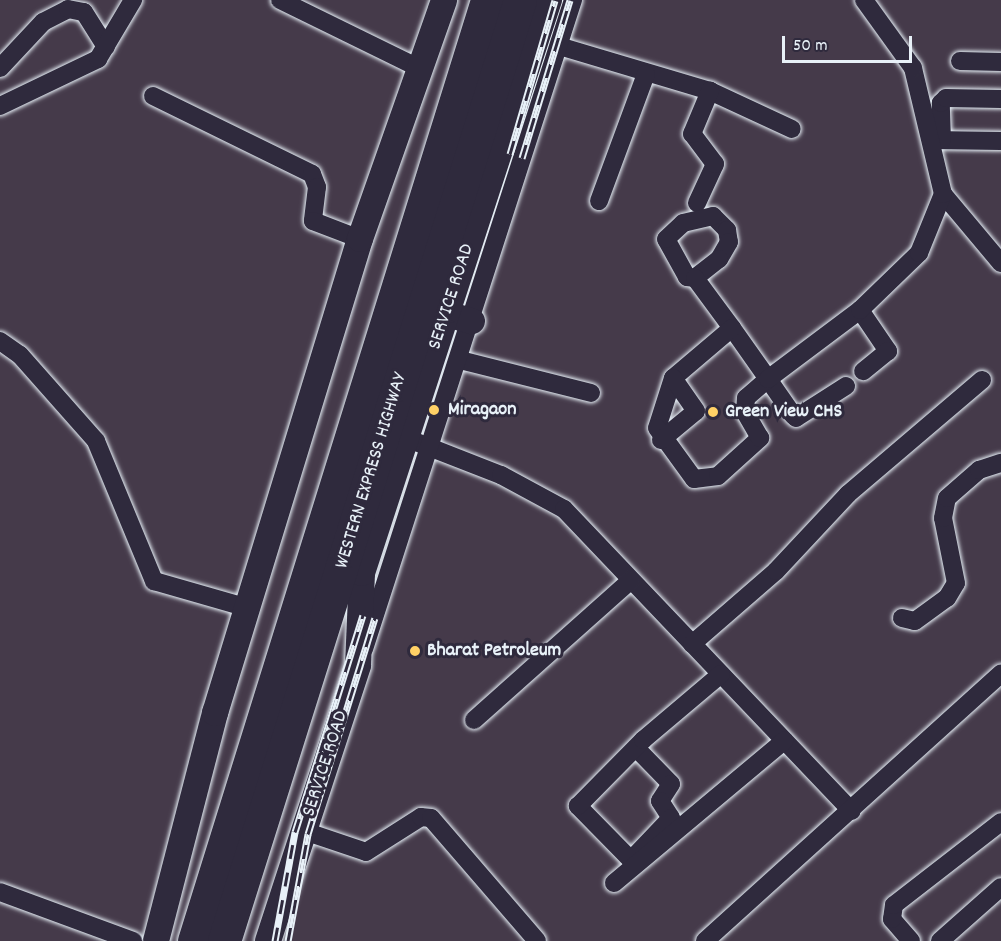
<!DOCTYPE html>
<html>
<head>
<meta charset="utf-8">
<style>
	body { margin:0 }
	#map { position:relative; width:1001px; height:941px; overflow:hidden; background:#453a4a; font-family:Dekko,sans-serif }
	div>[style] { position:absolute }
	.roads { filter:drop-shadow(0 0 2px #e8f1f8) drop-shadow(0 0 2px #e8f1f8) }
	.street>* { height:18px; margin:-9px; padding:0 9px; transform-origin:9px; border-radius:9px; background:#2f2a3d }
	.secondary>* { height:26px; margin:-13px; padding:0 13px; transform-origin:13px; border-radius:13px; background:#2f2a3d }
	.highway>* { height:33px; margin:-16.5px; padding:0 16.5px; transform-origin:16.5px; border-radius:16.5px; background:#2f2a3d }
	.rail>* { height:7px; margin-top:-3.5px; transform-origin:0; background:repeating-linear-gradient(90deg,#2f2a3d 0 14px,#e8f1f8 0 28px); box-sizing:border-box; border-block:2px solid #e8f1f8 }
	.dots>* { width:16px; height:16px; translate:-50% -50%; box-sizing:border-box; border:3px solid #2f2a3d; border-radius:50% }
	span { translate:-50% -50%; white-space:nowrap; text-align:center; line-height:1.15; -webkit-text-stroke:6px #2f2a3d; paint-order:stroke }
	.street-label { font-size:20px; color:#e8f1f8 }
	.poi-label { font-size:20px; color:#e8f1f8; font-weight:700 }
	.left { translate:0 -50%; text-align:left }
	.scale { position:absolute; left:782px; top:36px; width:130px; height:27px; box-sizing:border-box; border:3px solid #e8f1f8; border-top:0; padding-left:8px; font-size:18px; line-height:21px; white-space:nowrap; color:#e8f1f8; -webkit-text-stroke:4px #2f2a3d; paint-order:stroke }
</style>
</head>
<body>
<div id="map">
	<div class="roads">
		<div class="street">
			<div style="left:280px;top:0;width:157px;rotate:26.1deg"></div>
			<div style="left:559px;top:46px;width:158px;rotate:16.6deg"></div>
			<div style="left:710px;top:91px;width:90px;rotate:24.9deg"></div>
			<div style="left:960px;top:61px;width:41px;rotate:1.4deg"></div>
			<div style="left:0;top:68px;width:63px;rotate:-46.9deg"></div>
			<div style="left:43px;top:22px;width:28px;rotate:-27deg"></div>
			<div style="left:68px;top:9px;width:16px;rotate:11deg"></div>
			<div style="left:84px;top:12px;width:41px;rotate:57.8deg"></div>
			<div style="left:153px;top:96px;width:177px;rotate:26.1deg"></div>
			<div style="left:312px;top:174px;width:14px;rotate:69deg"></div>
			<div style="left:317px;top:187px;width:34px;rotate:97deg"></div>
			<div style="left:313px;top:221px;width:50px;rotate:21deg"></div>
			<div style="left:0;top:106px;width:109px;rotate:-25.6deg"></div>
			<div style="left:98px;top:59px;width:69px;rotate:-59.3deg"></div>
			<div style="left:932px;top:140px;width:69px;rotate:0.8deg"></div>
			<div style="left:942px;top:140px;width:37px;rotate:-92deg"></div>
			<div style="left:941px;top:103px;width:7px;rotate:-45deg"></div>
			<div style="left:946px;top:98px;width:55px;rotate:1deg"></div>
			<div style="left:943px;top:194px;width:90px;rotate:50deg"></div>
			<div style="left:599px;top:201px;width:135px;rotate:-69.7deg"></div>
			<div style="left:697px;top:203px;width:43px;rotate:-65.2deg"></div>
			<div style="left:715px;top:164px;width:38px;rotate:-127deg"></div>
			<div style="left:692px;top:134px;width:47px;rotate:-67.3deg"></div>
			<div style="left:713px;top:216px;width:20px;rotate:45deg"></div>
			<div style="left:727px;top:230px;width:12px;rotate:81deg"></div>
			<div style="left:729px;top:242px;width:20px;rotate:120deg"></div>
			<div style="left:719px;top:259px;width:31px;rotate:142deg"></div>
			<div style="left:695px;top:278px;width:8px;rotate:-173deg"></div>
			<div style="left:687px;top:277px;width:43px;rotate:-118.9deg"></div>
			<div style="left:666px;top:239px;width:23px;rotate:-43deg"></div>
			<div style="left:683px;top:223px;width:31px;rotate:-13deg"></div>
			<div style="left:695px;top:278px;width:62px;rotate:53.5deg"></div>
			<div style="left:860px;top:310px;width:50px;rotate:55.7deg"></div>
			<div style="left:888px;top:351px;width:32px;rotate:141deg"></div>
			<div style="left:0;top:341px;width:24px;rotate:35deg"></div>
			<div style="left:20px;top:355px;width:115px;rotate:48.5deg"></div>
			<div style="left:96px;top:441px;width:152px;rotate:67.5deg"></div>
			<div style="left:154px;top:581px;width:98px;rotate:16deg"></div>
			<div style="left:460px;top:360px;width:135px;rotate:14.1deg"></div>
			<div style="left:846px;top:386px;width:59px;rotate:147.4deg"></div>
			<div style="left:796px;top:418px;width:4px;rotate:-135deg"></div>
			<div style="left:793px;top:415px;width:44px;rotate:-124.8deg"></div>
			<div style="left:768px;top:379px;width:62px;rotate:-125.2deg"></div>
			<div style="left:732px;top:328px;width:77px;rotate:139.7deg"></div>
			<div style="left:673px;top:378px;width:52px;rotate:107.7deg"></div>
			<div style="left:657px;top:428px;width:63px;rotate:54deg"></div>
			<div style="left:694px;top:479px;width:24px;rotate:-7deg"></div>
			<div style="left:718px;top:476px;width:57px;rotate:-42.1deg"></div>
			<div style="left:760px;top:438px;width:30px;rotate:-120deg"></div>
			<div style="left:745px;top:412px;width:14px;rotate:-86deg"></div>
			<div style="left:746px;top:398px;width:29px;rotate:-41deg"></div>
			<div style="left:768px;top:379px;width:115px;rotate:-36.9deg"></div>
			<div style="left:860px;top:310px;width:82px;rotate:-44deg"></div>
			<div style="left:919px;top:253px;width:64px;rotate:-67.9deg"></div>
			<div style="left:943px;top:194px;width:130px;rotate:-103.4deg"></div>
			<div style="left:913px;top:68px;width:84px;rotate:-125.8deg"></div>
			<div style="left:406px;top:438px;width:102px;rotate:21.3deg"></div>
			<div style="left:501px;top:475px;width:72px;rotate:28.4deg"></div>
			<div style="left:564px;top:509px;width:417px;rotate:46.4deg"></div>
			<div style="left:661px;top:440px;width:45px;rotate:-39.6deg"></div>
			<div style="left:696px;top:411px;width:40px;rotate:-124.9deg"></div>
			<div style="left:902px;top:618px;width:13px;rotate:13deg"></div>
			<div style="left:915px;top:621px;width:39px;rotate:-36deg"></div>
			<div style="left:947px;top:598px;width:17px;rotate:-59deg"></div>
			<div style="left:956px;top:583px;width:66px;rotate:-101.3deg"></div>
			<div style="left:943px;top:518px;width:20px;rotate:-79deg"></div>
			<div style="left:947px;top:498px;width:43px;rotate:-41.2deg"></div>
			<div style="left:979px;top:470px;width:23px;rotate:-18deg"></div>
			<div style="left:692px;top:644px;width:111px;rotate:-41deg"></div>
			<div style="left:776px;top:571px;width:105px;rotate:-46.9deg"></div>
			<div style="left:848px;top:494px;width:176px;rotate:-40.4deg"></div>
			<div style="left:364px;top:649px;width:682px;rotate:-72.15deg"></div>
			<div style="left:474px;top:720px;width:210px;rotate:-41.7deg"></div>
			<div style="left:636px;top:748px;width:50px;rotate:45.8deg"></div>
			<div style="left:671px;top:784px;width:20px;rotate:123deg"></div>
			<div style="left:660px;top:801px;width:20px;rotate:57deg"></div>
			<div style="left:671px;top:818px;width:58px;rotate:133.6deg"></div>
			<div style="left:631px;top:860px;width:76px;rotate:-134.5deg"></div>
			<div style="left:578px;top:806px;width:93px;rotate:-45.4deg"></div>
			<div style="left:643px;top:740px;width:102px;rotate:-40.2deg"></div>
			<div style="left:304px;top:831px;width:65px;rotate:18.7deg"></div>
			<div style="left:366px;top:852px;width:65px;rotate:-32.5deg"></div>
			<div style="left:421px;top:817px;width:10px;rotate:6deg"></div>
			<div style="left:431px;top:818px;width:162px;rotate:49.2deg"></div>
			<div style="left:614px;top:883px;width:222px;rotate:-39.9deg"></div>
			<div style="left:0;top:892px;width:142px;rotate:20.2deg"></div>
			<div style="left:705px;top:941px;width:399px;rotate:-42.1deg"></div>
			<div style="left:911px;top:941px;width:29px;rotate:-131deg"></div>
			<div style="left:892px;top:919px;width:14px;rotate:-82deg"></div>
			<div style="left:894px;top:905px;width:135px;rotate:-37.8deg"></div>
			<div style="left:940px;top:941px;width:81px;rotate:-41.5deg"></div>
		</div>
		<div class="secondary">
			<div style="left:447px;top:314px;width:26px;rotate:16deg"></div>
			<div style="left:156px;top:941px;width:236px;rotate:-75.5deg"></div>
			<div style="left:215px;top:713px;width:496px;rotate:-73deg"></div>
			<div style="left:360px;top:239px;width:253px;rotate:-70.6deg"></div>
			<div style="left:268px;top:941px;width:290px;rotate:-71.9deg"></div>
			<div style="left:358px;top:665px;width:92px;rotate:-87.5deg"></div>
			<div style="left:362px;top:573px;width:603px;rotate:-71.93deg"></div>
		</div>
		<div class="highway">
			<div style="left:194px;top:941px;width:986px;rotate:-72.7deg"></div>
			<div style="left:224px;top:941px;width:986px;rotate:-72.54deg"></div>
		</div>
	</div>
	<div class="rail">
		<div style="left:510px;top:154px;width:160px;rotate:-73.7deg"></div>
		<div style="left:522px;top:158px;width:165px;rotate:-73.1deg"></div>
		<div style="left:275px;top:941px;width:111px;rotate:-79.6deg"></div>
		<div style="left:295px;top:832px;width:227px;rotate:-72.6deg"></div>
		<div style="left:288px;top:941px;width:109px;rotate:-79.4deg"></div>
		<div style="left:308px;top:834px;width:226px;rotate:-72.8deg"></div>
	</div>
	<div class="dots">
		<div style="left:434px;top:410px;background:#ffd166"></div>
		<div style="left:713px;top:412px;background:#ffd166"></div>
		<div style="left:415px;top:651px;background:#ffd166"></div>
	</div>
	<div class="street-label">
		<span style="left:452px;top:297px;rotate:-72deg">SERVICE ROAD</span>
		<span style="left:372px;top:471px;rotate:-73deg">WESTERN EXPRESS HIGHWAY</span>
		<span style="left:326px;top:764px;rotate:-72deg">SERVICE ROAD</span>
	</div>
	<div class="poi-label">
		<span class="left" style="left:448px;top:410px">Miragaon</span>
		<span class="left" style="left:725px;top:412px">Green View CHS</span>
		<span class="left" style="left:427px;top:651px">Bharat Petroleum</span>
	</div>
	<div class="scale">50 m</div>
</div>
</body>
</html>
